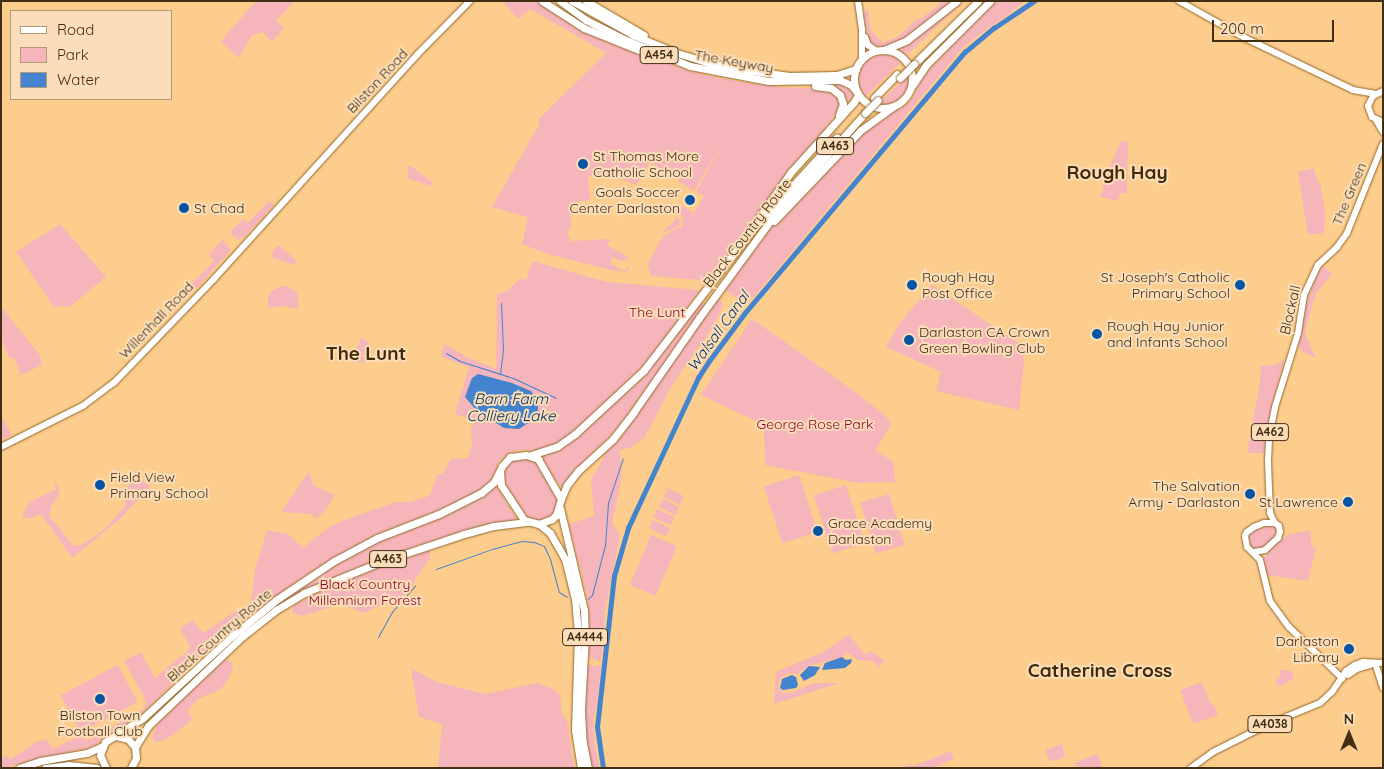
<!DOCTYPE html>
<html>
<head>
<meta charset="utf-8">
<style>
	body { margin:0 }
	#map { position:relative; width:1384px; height:769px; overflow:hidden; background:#fdcd8d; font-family:Quicksand,sans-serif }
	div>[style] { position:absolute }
	.green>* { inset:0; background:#f6b5ba; transform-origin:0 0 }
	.water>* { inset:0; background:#4483ce }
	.stream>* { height:1px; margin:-0.5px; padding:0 0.5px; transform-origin:0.5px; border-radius:0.5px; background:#4483ce }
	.canal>* { height:4.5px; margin:-2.25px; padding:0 2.25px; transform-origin:2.25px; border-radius:2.25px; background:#4483ce }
	.roads { filter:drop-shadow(0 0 1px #926727) drop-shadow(0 0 1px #926727) }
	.secondary>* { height:5.5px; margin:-2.75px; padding:0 2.75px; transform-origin:2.75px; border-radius:2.75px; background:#fff }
	.primary>* { height:6px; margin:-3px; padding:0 3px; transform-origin:3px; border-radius:3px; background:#fff }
	.trunk>* { height:7px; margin:-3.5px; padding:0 3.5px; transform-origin:3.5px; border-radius:3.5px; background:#fff }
	.trunk>.ring { margin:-3.5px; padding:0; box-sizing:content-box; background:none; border:7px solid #fff; border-radius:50% }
	.bridges { filter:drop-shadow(0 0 1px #926727) drop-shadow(0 0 1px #926727) }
	.trunk-bridge>* { height:7px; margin:-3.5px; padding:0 3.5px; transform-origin:3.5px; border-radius:3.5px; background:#fff }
	.dots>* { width:14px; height:14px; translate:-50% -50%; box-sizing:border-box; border:2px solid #fbdeb9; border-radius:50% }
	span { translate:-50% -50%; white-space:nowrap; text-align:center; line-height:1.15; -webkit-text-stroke:4px #fbdeb9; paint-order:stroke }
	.shield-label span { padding:1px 4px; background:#fbdeb9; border:1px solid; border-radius:4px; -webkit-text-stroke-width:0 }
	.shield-label { font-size:12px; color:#412f15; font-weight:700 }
	.street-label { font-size:14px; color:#412f15 }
	.poi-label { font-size:14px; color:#412f15 }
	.left { translate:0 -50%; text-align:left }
	.right { translate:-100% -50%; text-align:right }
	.park-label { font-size:14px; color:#8d022e }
	.water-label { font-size:15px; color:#033161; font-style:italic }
	.district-label { font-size:19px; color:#422b08; font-weight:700 }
	.frame { position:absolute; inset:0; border:2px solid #412f15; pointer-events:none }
	.legend { position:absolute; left:10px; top:10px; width:162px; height:90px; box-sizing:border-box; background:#fbdeb9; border:1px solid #b19877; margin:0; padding:6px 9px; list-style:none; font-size:15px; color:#412f15 }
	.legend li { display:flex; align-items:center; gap:10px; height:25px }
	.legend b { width:25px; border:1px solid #b19877 }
	.north { position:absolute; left:1324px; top:709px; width:50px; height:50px; -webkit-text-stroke:4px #fbdeb9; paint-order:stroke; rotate:0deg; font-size:14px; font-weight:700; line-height:20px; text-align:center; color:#412f15 }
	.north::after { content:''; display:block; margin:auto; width:18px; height:22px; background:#412f15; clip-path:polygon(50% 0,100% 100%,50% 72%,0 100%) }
	.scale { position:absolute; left:1212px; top:20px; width:122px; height:22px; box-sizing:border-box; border:2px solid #412f15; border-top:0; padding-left:6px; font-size:15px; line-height:18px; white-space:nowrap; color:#412f15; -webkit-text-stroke:4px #fbdeb9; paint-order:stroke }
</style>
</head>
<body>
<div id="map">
	<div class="green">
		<div style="clip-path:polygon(256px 1px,294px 1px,276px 21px,284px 28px,272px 42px,263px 32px,252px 35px,239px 58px,221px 41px)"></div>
		<div style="clip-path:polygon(502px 1px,539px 1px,606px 40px,695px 73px,746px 83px,790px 88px,814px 88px,834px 92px,840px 101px,840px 109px,705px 283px,701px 278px,700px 280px,651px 276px,648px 264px,663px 236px,682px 226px,683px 219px,677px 209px,683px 206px,694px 213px,704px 196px,696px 192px,728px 133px,694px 191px,678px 181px,688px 161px,677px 179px,650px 162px,636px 185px,611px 175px,588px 176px,590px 200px,570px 203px,571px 227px,568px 230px,568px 236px,571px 241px,610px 239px,607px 245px,630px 258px,621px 261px,613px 257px,610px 263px,624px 271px,630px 265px,627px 272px,610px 270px,548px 254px,522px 244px,528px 217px,492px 207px,540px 123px,538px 120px,606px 53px,530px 9px,518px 19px)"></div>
		<div style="clip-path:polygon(943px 1px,953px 1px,905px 38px,883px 47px,876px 46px,869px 41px,864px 15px,866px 9px,868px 9px,871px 30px,883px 43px,899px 36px,916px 20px,922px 18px)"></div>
		<div style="clip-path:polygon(960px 1px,964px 1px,905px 57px,890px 50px)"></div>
		<div style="clip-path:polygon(995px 1px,1026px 1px,964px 46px,753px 298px,747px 294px,743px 300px,746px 304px,725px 290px,762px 237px,860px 135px,881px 119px,906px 105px,914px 96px,924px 73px,937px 62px,958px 38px)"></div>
		<div style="clip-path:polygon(883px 54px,891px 55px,901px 62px,865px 97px,859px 86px,860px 70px,867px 60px)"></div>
		<div style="clip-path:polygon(909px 74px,908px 86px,901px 99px,889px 104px,878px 105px)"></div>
		<div style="clip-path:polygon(838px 83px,843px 83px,853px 91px,853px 96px,845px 107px,843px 95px,839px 90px,825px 84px)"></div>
		<div style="clip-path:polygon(1121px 141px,1128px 142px,1127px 193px,1120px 193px,1118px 201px,1100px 197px,1104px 186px,1102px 185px)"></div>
		<div style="clip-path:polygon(408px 166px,411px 166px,432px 182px,431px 186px,408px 178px)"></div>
		<div style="clip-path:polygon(1314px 168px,1318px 183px,1320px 183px,1325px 210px,1324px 233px,1308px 235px,1298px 172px)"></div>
		<div style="clip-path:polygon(269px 201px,274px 205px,246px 235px,238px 240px,230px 232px,243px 219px,248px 223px)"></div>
		<div style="clip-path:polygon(676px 217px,680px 221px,678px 227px,660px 234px,673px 223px)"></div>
		<div style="clip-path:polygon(60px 224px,106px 277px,71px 306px,54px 307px,16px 252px)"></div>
		<div style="clip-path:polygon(223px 239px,231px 250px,191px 294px,186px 289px,214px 261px,209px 255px)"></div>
		<div style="clip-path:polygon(278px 245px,296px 260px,295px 265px,273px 258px,271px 254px)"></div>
		<div style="clip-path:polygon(532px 261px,607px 282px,700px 290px,649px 359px,577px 430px,558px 444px,536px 451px,522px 450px,510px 452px,499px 461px,492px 479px,486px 486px,469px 498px,372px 537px,309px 573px,252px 614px,250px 610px,255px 569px,267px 530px,288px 534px,303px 548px,325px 530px,341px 521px,396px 502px,409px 502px,426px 497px,431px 494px,437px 474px,442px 474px,451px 459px,468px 458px,472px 444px,471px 429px,475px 421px,455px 414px,469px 367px,441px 357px,444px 344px,467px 357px,496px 369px,497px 294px,506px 292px,521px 278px,526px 280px)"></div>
		<div style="clip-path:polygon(1323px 266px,1332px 274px,1316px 293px,1306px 327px,1306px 336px,1316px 358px,1305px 353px,1299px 348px,1301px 317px,1317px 274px)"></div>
		<div style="clip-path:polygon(932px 285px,1023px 346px,1024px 360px,1019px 410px,936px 391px,941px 372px,886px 347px,899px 324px)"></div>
		<div style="clip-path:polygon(281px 286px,289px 287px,297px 293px,299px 309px,284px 306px,268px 308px,268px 297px,271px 291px)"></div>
		<div style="clip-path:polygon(718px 297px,723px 305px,714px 326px,674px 382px,645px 437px,630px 448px,620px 450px,622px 477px,612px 523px,620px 535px,605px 610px,601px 661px,588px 657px,589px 621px,587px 594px,569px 524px,594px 516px,591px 480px,607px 451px,639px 411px)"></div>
		<div style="clip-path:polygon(701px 301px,705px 305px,618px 428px,573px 473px,561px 488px,541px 457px,568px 443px,582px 432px,647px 369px,673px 340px)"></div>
		<div style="clip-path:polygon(2px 308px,40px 355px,42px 365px,21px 375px,14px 358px,9px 358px,1px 337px)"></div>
		<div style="clip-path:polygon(752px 319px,853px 390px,886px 416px,891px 425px,875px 451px,893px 461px,895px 482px,859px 483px,765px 465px,764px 425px,701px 395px)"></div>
		<div style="clip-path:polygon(361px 337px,368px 342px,369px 354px,364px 362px,352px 363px)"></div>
		<div style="clip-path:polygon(1284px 360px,1270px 412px,1266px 453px,1247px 453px,1261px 376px,1260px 366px,1276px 365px)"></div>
		<div style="clip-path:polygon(1px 416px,12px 435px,1px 440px)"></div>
		<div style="clip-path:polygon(524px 458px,537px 464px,555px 495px,557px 501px,554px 512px,549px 517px,539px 521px,526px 518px,504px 487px,502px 475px,504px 468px,512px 460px)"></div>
		<div style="clip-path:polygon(309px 471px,313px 485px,334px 495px,328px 507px,316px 519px,311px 514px,281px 512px)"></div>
		<div style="left:799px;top:475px;width:60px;height:37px;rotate:72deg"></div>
		<div style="clip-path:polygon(133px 476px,151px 486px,119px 520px,72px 558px,41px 514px,28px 519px,22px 516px,30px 502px,56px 489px,55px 481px,59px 486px,59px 495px,52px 505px,49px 516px,74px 546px,82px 545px,108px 526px,125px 506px,126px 492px)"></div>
		<div style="clip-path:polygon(495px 484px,517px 520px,362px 566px,254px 623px,254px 620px,330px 567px,371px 544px)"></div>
		<div style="left:846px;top:485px;width:61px;height:34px;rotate:72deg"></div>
		<div style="left:668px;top:488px;width:18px;height:10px;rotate:27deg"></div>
		<div style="left:889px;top:494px;width:53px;height:30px;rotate:73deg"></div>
		<div style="left:663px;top:499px;width:18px;height:9px;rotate:27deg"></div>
		<div style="left:657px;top:509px;width:19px;height:9px;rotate:25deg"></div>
		<div style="left:653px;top:520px;width:19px;height:9px;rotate:25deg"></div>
		<div style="clip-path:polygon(1266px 524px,1275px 526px,1278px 530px,1276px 536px,1261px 548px,1253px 548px,1248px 543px,1250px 532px)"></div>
		<div style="clip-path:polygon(1310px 530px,1312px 547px,1316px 548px,1308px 581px,1266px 575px,1263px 560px,1268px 552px,1287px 535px)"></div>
		<div style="left:651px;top:535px;width:28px;height:54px;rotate:23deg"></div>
		<div style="clip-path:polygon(430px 550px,430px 558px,406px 594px,364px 613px,340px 604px,303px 616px,292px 613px,294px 605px,335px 584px,397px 560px)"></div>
		<div style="clip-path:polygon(242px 607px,237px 626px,207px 649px,141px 715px,105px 736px,93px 747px,1px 768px,1px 758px,7px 756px,10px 760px,39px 740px,41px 742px,46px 739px,53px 749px,79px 736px,85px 740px,91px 739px,144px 709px,146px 703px,142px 693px,124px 661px,141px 652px,155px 678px,191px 648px,180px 629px,193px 620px,203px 633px)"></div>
		<div style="clip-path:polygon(849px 634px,865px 655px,871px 651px,884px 660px,879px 668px,873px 661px,858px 660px,847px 652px,842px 657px,809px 666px,797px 674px,789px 673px,780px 678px,778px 686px,783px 693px,795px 692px,806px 686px,817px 683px,840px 683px,774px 704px,776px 672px,823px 652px)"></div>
		<div style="clip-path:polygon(225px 658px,232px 663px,233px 667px,228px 680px,220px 690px,198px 699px,188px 710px,192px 720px,173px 735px,160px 742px,155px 742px,152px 737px,157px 724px)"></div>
		<div style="left:118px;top:665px;width:42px;height:65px;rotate:62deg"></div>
		<div style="clip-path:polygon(588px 665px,601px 666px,597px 703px,593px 719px,595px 747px,600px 768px,591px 768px,585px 734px,584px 697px)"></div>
		<div style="clip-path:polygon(411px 668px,437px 682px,486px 694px,536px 683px,554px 689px,560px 695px,562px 715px,567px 720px,574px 768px,438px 768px,442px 724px,419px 717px)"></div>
		<div style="clip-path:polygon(1280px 670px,1292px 671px,1294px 678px,1280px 687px,1276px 684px,1276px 680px,1280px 677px)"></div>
		<div style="clip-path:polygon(1202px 682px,1210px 703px,1213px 703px,1218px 715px,1193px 724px,1180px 690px)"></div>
		<div style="clip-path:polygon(1062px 744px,1065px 757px,1053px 761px,1049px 760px,1045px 750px)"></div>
		<div style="clip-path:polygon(951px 751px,954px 759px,932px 768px,900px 768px,912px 764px,913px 766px)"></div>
		<div style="clip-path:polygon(1097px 754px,1101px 762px,1101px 767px,1080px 768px,1074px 763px)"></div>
	</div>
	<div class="water">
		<div style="clip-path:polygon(478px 374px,512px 383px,531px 391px,538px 403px,538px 410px,530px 422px,519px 429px,504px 428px,477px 411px,465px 397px,472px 378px)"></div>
		<div style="clip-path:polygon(842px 657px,846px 660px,852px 659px,851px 663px,845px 668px,822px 670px,825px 663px)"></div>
		<div style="clip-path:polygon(809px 666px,820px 667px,815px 675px,804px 681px,800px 675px)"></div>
		<div style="clip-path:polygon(792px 675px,796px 677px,798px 685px,796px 688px,783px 690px,780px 688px,782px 679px)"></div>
	</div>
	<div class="stream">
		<div style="left:446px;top:353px;width:16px;rotate:30deg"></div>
		<div style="left:460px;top:361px;width:56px;rotate:17.8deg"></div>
		<div style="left:513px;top:378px;width:47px;rotate:24.9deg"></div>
		<div style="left:500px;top:374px;width:24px;rotate:-83deg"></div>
		<div style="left:503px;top:350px;width:47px;rotate:-92.4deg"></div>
		<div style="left:436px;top:569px;width:59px;rotate:-19.7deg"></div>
		<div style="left:492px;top:549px;width:31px;rotate:-15deg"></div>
		<div style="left:522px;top:541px;width:12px;rotate:5deg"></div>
		<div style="left:534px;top:542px;width:11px;rotate:22deg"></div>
		<div style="left:544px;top:546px;width:14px;rotate:65deg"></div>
		<div style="left:550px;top:559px;width:34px;rotate:75deg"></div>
		<div style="left:559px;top:592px;width:9px;rotate:32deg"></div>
		<div style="left:588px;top:599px;width:6px;rotate:-45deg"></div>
		<div style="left:592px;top:595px;width:52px;rotate:-75.4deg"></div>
		<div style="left:605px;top:545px;width:42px;rotate:-85.9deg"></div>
		<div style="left:608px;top:503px;width:47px;rotate:-71.6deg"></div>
		<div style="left:378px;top:637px;width:29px;rotate:-61deg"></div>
		<div style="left:392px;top:612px;width:35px;rotate:-49deg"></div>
	</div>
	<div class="canal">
		<div style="left:603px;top:768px;width:41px;rotate:-98.3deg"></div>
		<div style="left:597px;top:727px;width:152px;rotate:-83.6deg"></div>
		<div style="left:614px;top:576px;width:50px;rotate:-73.7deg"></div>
		<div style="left:628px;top:528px;width:166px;rotate:-65deg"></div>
		<div style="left:698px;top:378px;width:20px;rotate:-57deg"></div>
		<div style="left:709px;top:361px;width:59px;rotate:-53.3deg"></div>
		<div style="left:744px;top:314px;width:343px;rotate:-49.9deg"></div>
		<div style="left:965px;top:52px;width:38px;rotate:-40deg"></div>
		<div style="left:994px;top:28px;width:48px;rotate:-34deg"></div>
	</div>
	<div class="roads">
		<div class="secondary">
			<div style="left:1px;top:447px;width:92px;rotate:-26.6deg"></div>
			<div style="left:83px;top:406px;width:39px;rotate:-37deg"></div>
			<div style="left:114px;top:383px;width:144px;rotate:-46.1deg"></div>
			<div style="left:214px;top:279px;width:302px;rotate:-47.8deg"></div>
			<div style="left:417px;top:55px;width:76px;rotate:-45.5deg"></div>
		</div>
		<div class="primary">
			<div style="left:858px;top:1px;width:28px;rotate:82deg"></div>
			<div style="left:862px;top:29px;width:30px;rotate:90deg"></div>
			<div style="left:1179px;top:1px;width:76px;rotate:29.3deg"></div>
			<div style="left:1245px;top:38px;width:120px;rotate:25.7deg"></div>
			<div style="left:1353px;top:90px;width:22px;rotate:10deg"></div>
			<div style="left:865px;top:37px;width:9px;rotate:69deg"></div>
			<div style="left:868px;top:45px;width:11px;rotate:34deg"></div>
			<div style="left:1383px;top:91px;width:11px;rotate:153deg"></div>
			<div style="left:1373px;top:96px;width:11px;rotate:117deg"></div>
			<div style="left:1368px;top:106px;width:12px;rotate:70deg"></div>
			<div style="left:1372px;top:117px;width:12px;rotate:24deg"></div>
			<div style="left:1376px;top:120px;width:14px;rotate:60deg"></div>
			<div style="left:1275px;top:523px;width:11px;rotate:180deg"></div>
			<div style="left:1264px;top:523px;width:11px;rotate:158deg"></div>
			<div style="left:1254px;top:527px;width:9px;rotate:144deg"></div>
			<div style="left:1247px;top:532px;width:4px;rotate:117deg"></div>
			<div style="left:1245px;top:536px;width:11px;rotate:80deg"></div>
			<div style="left:1247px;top:547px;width:18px;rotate:45deg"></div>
			<div style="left:1260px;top:560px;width:42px;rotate:76.3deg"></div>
			<div style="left:1270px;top:601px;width:32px;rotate:54deg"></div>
			<div style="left:1289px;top:627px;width:74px;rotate:43.9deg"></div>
			<div style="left:1254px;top:552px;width:11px;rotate:-10deg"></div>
			<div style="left:1265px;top:550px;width:18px;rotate:-43deg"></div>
			<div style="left:1278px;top:538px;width:6px;rotate:-72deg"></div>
			<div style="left:1280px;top:532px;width:6px;rotate:-99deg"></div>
			<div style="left:1279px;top:526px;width:5px;rotate:-143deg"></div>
			<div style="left:1275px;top:523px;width:11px;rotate:-117deg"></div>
			<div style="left:1270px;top:513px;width:53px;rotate:-92.2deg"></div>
			<div style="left:1268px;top:460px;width:22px;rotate:-87deg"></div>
			<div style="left:1269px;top:438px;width:32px;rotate:-79deg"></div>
			<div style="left:1275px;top:407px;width:77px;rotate:-72.7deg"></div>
			<div style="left:1298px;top:333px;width:38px;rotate:-81deg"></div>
			<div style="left:1304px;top:295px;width:33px;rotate:-65deg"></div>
			<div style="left:1318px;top:265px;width:26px;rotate:-43deg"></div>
			<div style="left:1337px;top:247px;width:17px;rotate:-54deg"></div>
			<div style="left:1347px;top:233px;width:96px;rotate:-68deg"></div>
			<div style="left:1375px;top:663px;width:26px;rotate:72deg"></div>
			<div style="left:1348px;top:675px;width:11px;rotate:-34deg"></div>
			<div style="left:1357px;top:669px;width:14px;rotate:-17deg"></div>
			<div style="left:1191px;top:768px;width:27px;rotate:-36deg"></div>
			<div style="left:1213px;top:752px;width:63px;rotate:-26.6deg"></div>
			<div style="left:1269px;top:724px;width:55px;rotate:-22.4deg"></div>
			<div style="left:1320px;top:703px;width:16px;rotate:-43deg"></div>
			<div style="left:1332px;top:692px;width:25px;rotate:-56deg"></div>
			<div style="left:1346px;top:671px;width:11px;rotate:-34deg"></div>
			<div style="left:1355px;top:665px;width:9px;rotate:-21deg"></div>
			<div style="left:1363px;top:662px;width:20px;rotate:3deg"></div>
		</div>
		<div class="trunk">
			<div style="left:542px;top:1px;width:50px;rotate:32.7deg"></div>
			<div style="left:584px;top:28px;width:59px;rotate:21.8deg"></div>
			<div style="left:560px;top:1px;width:32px;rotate:36deg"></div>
			<div style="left:586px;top:20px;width:45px;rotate:26.6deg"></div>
			<div style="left:626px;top:40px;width:69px;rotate:22.1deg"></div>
			<div style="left:690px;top:66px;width:80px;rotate:10.8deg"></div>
			<div style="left:769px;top:81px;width:71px;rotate:-0.8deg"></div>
			<div style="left:840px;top:80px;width:12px;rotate:24deg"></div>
			<div style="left:851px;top:85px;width:8px;rotate:50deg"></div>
			<div style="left:572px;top:1px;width:70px;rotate:29.1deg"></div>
			<div style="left:633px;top:35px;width:48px;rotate:22.2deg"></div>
			<div style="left:677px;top:53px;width:34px;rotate:17deg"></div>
			<div style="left:709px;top:63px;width:37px;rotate:11deg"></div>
			<div style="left:745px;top:70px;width:45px;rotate:7.6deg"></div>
			<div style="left:790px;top:76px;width:47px;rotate:-1.2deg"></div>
			<div style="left:837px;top:75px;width:20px;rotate:-18deg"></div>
			<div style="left:586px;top:1px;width:67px;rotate:30.4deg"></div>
			<div style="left:884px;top:50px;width:25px;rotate:-23deg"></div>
			<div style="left:907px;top:40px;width:63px;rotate:-38deg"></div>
			<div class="ring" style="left:854px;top:50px;width:51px;height:51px"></div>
			<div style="left:914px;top:64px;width:90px;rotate:-44.5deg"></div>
			<div style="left:815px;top:86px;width:16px;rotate:7deg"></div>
			<div style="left:831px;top:88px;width:11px;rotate:38deg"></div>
			<div style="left:840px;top:95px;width:9px;rotate:72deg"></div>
			<div style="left:843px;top:104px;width:12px;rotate:110deg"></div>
			<div style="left:912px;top:86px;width:25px;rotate:-56deg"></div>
			<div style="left:926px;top:65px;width:91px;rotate:-45deg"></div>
			<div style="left:874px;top:98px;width:33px;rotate:-46deg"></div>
			<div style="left:757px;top:220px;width:59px;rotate:-54.7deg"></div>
			<div style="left:791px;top:172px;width:94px;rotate:-48deg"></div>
			<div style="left:854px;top:102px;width:8px;rotate:-60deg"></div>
			<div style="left:774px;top:221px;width:126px;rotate:-46.3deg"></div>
			<div style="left:861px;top:130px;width:41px;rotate:-36deg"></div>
			<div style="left:531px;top:455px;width:28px;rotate:-18deg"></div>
			<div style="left:558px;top:446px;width:21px;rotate:-35deg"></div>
			<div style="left:575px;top:434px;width:94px;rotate:-42.8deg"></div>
			<div style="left:644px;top:370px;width:175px;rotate:-52.4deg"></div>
			<div style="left:751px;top:231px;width:127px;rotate:-47.5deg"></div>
			<div style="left:561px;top:499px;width:15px;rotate:-67deg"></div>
			<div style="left:567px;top:485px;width:18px;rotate:-52deg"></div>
			<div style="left:578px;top:471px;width:47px;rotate:-42.4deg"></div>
			<div style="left:613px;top:439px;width:33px;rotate:-52deg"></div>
			<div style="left:633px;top:413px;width:116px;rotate:-55.2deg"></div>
			<div style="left:699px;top:318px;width:134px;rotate:-53.8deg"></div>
			<div style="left:778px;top:210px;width:130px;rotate:-48.1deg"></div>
			<div style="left:560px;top:508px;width:105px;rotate:76.8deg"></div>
			<div style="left:584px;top:610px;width:26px;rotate:88deg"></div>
			<div style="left:585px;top:636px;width:74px;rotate:93.1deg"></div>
			<div style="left:581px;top:710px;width:33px;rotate:87deg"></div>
			<div style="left:583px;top:743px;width:25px;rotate:79deg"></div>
			<div style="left:539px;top:524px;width:14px;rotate:39deg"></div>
			<div style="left:550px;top:533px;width:30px;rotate:60deg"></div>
			<div style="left:565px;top:559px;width:41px;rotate:76deg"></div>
			<div style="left:575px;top:599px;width:35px;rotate:85deg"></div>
			<div style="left:578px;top:634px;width:96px;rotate:91.8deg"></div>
			<div style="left:575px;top:730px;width:38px;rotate:81deg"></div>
			<div style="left:116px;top:736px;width:12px;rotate:14deg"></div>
			<div style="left:128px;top:739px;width:11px;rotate:49deg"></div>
			<div style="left:135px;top:747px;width:11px;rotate:85deg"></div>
			<div style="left:136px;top:758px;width:11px;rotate:117deg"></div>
			<div style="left:135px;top:747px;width:25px;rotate:-58deg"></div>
			<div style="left:148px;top:726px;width:131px;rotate:-43.5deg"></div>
			<div style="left:243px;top:636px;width:42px;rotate:-38.2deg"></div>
			<div style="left:276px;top:610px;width:33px;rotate:-31deg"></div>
			<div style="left:304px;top:593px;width:85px;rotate:-22.1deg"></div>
			<div style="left:383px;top:561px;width:85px;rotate:-18.4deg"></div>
			<div style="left:464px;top:534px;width:31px;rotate:-15deg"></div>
			<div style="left:494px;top:526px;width:34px;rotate:-7deg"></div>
			<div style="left:19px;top:768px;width:22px;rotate:-18deg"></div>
			<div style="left:40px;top:761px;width:48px;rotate:-9.7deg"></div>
			<div style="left:87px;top:753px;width:17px;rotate:-24deg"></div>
			<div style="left:45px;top:768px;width:23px;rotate:-7deg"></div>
			<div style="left:68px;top:765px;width:29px;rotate:6deg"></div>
			<div style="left:106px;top:768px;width:14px;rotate:-115deg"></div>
			<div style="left:100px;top:755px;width:14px;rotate:-69deg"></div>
			<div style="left:105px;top:742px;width:45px;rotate:-32.3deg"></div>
			<div style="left:143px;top:718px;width:120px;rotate:-42.6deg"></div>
			<div style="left:231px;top:637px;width:58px;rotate:-39.4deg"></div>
			<div style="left:276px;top:600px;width:70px;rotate:-33.9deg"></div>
			<div style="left:334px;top:561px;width:49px;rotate:-28.1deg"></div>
			<div style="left:377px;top:538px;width:66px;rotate:-21.2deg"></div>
			<div style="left:439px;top:514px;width:47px;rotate:-26.6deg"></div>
			<div style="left:481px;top:493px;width:17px;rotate:-40deg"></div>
			<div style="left:494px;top:482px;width:18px;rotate:-63deg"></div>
			<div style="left:502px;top:466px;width:12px;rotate:-48deg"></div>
			<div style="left:510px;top:457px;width:16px;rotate:-7deg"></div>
			<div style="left:526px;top:455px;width:13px;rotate:18deg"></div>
			<div style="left:538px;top:459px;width:46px;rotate:60.1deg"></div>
			<div style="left:561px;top:499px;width:17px;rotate:107deg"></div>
			<div style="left:556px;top:515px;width:6px;rotate:135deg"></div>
			<div style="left:552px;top:519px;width:14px;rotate:159deg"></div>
			<div style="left:539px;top:524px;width:16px;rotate:-165deg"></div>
			<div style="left:524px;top:520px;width:42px;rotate:-123.3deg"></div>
			<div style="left:501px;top:485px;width:14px;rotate:-94deg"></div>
		</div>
	</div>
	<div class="bridges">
		<div class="trunk-bridge">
			<div style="left:900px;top:78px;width:20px;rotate:-45deg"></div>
			<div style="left:865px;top:113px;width:18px;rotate:-45deg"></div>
		</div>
	</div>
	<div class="dots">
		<div style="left:583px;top:164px;background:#0355a4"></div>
		<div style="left:690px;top:200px;background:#0355a4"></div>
		<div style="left:184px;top:208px;background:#0355a4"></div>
		<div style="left:912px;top:285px;background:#0355a4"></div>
		<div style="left:1240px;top:285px;background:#0355a4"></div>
		<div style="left:1097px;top:334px;background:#0355a4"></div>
		<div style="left:909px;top:340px;background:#0355a4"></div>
		<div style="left:100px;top:485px;background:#0355a4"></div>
		<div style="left:1250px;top:494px;background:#0355a4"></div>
		<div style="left:1348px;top:502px;background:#0355a4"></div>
		<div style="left:818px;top:531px;background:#0355a4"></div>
		<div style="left:1349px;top:649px;background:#0355a4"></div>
		<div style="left:100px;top:699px;background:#0355a4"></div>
	</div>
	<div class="shield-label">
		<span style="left:659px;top:55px">A454</span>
		<span style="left:835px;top:146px">A463</span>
		<span style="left:1270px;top:432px">A462</span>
		<span style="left:388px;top:559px">A463</span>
		<span style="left:585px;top:637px">A4444</span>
		<span style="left:1270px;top:724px">A4038</span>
	</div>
	<div class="street-label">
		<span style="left:734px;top:61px;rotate:10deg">The Keyway</span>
		<span style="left:377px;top:81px;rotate:-47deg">Bilston Road</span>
		<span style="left:1349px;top:194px;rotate:-67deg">The Green</span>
		<span style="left:747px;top:233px;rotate:-52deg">Black Country Route</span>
		<span style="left:1290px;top:310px;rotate:-77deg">Blockall</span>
		<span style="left:156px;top:320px;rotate:-46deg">Willenhall Road</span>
		<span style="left:219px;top:635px;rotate:-41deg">Black Country Route</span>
	</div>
	<div class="poi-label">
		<span class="left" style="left:593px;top:164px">St Thomas More<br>Catholic School</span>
		<span class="right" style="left:680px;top:200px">Goals Soccer<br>Center Darlaston</span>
		<span class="left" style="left:194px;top:208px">St Chad</span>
		<span class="left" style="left:922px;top:285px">Rough Hay<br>Post Office</span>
		<span class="right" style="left:1230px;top:285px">St Joseph's Catholic<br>Primary School</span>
		<span class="left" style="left:1107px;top:334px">Rough Hay Junior<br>and Infants School</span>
		<span class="left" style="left:919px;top:340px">Darlaston CA Crown<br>Green Bowling Club</span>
		<span class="left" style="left:110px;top:485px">Field View<br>Primary School</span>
		<span class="right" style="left:1240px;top:494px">The Salvation<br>Army - Darlaston</span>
		<span class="right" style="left:1338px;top:502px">St Lawrence</span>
		<span class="left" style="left:828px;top:531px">Grace Academy<br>Darlaston</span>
		<span class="right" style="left:1339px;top:649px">Darlaston<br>Library</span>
		<span style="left:100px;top:723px">Bilston Town<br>Football Club</span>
	</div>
	<div class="park-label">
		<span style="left:657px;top:312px">The Lunt</span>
		<span style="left:815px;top:424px">George Rose Park</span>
		<span style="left:365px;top:592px">Black Country<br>Millennium Forest</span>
	</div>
	<div class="water-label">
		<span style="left:718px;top:331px;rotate:-54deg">Walsall Canal</span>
		<span style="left:511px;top:407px">Barn Farm<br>Colliery Lake</span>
	</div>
	<div class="district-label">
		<span style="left:1117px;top:173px">Rough Hay</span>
		<span style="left:366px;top:354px">The Lunt</span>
		<span style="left:1100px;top:671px">Catherine Cross</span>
	</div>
	<div class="frame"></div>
	<ul class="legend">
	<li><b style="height:6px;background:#fff"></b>Road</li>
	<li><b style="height:14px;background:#f6b5ba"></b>Park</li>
	<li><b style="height:14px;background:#4483ce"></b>Water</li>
	</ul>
	<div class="north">N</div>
	<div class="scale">200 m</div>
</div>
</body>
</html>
